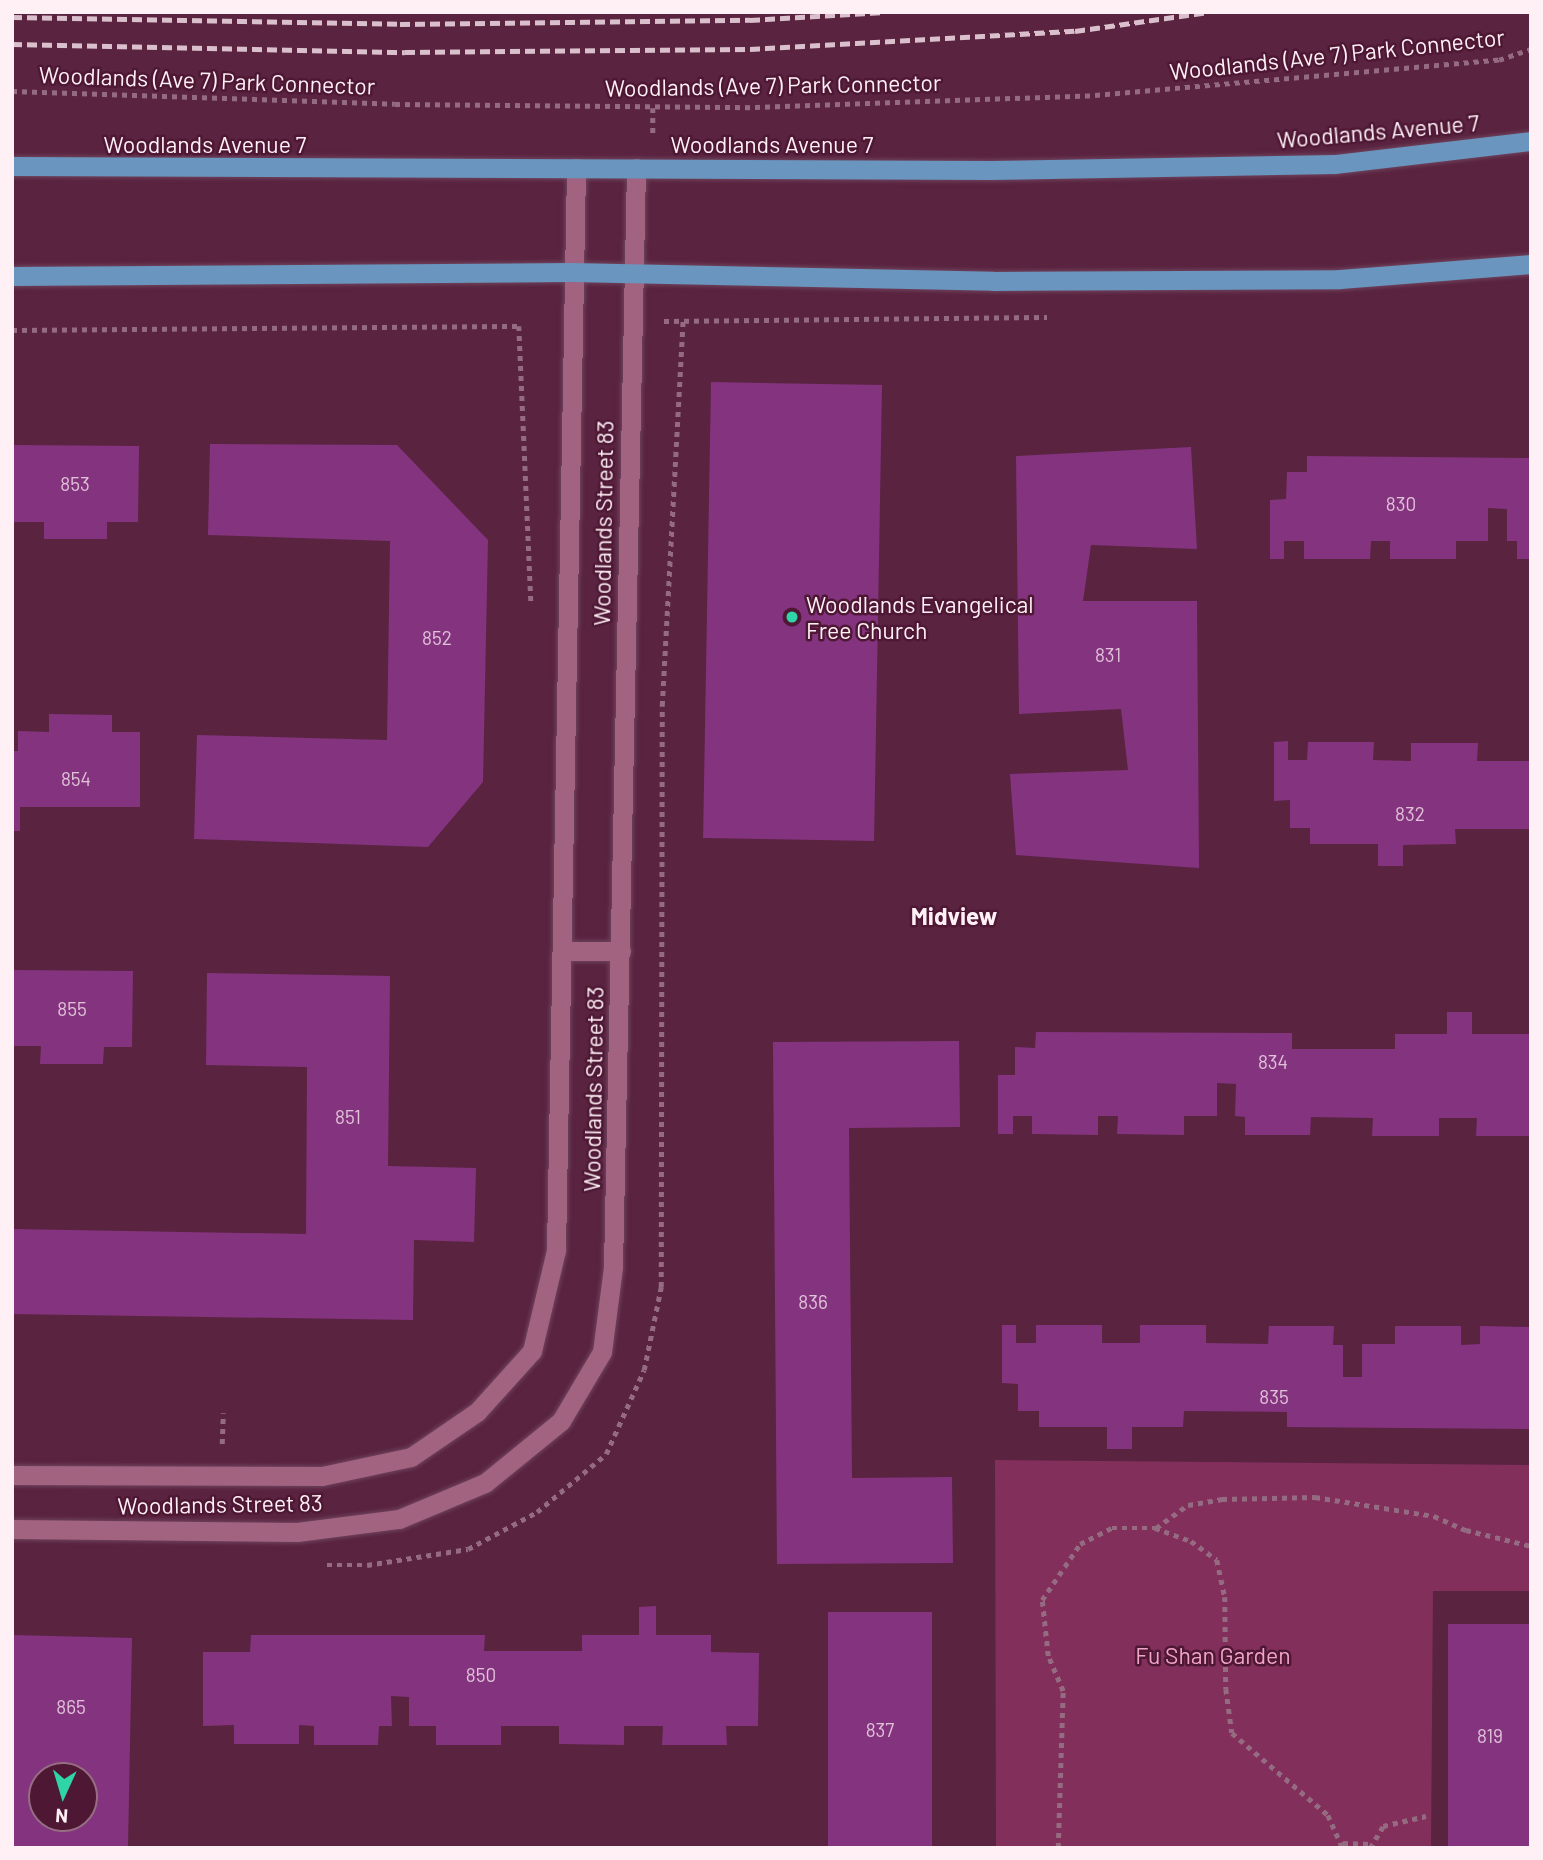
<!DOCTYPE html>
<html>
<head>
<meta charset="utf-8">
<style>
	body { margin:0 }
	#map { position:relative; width:1543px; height:1860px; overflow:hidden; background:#5a2340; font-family:Barlow,sans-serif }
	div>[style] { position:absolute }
	.green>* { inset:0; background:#822f5c }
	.building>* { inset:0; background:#84347f; transform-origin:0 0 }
	.path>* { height:4.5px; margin-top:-2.25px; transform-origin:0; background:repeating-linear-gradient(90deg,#946b80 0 5px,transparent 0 10px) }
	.roads { filter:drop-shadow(0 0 2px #6f445c) drop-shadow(0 0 2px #6f445c) }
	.service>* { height:19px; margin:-9.5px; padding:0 9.5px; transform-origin:9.5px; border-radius:9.5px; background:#a26381 }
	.minor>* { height:19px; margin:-9.5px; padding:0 9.5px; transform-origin:9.5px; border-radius:9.5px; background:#a26381 }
	.primary>* { height:19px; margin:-9.5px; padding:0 9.5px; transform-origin:9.5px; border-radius:9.5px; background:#6a95be }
	.rail>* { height:5px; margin-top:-2.5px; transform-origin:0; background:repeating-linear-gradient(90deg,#d9c0cc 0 10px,transparent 0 15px) }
	.dots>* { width:19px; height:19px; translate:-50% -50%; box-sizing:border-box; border:4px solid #4e1835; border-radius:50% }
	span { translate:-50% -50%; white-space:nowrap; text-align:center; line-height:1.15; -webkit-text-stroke:5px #4e1835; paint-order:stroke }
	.number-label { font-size:19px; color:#e0c1d8 }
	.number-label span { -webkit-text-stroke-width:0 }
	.street-label { font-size:23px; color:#fff0f6 }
	.poi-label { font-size:23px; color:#fff0f6 }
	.left { translate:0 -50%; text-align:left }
	.park-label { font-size:23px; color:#f2a3c8 }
	.neighbourhood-label { font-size:24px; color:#fff0f6; font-weight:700 }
	.frame { position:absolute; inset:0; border:14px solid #fff0f6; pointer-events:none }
	.north { position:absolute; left:28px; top:1762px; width:70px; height:70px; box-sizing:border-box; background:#4e1835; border:2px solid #956e82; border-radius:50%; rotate:184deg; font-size:19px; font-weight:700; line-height:28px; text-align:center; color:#fff0f6 }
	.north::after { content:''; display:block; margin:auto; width:24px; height:32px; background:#30d4a9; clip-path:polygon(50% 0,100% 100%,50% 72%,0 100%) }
</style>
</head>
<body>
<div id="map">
	<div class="green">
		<div style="clip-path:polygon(995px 1460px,1531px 1465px,1531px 1591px,1433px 1591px,1431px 1848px,996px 1848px)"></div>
	</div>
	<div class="building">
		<div style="left:882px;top:385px;width:456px;height:171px;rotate:91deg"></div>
		<div style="clip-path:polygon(210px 444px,397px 445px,488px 540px,483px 782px,428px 847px,194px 839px,197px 735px,387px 740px,390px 541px,208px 535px)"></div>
		<div style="clip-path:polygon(12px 445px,139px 446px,138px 522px,107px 522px,107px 539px,44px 539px,44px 522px,12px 522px)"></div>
		<div style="clip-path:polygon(1191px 447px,1197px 549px,1091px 545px,1083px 601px,1197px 601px,1199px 868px,1016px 855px,1010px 774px,1128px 770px,1121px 709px,1019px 714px,1016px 456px)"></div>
		<div style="clip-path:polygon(1307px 456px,1531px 458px,1531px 559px,1517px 559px,1517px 541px,1507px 541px,1507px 509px,1488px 508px,1488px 541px,1456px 541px,1456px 559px,1390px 559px,1390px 541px,1371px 541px,1370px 559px,1304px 559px,1304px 541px,1284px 541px,1284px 559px,1270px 559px,1270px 500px,1286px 499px,1287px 472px,1307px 472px)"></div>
		<div style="clip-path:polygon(49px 714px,112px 715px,112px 732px,140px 732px,140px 807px,20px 807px,20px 831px,12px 831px,12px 751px,18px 751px,18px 731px,49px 732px)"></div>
		<div style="clip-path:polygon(1288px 741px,1288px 760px,1307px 760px,1308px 742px,1374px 742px,1373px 760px,1411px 761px,1411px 743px,1478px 743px,1477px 761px,1531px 761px,1531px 829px,1455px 829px,1456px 844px,1403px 845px,1403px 866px,1378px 866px,1378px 844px,1310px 844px,1310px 828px,1290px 828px,1290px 800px,1274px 801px,1274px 742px)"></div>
		<div style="clip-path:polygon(12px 970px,133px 971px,132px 1047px,104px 1047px,103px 1064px,40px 1064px,41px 1046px,12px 1046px)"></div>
		<div style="clip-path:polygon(207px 973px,390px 976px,388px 1166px,476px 1168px,474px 1242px,414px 1240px,413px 1320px,12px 1314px,12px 1229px,306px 1234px,307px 1067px,206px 1065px)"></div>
		<div style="clip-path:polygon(1447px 1012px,1472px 1012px,1472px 1034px,1531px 1034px,1531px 1136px,1476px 1136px,1477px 1118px,1439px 1118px,1439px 1136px,1372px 1136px,1373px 1118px,1311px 1117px,1310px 1135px,1245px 1135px,1245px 1117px,1235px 1116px,1236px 1084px,1217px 1083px,1217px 1116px,1184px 1116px,1184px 1135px,1117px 1134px,1118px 1116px,1098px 1116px,1098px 1135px,1032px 1134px,1032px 1116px,1013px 1116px,1013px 1134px,998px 1134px,998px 1075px,1015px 1075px,1015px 1047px,1035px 1048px,1036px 1032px,1292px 1033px,1292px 1049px,1395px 1049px,1395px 1034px,1447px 1034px)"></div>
		<div style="clip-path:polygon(959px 1041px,960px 1127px,849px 1128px,852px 1478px,952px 1477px,953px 1563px,777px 1564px,773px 1042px)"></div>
		<div style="clip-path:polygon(1002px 1325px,1016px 1325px,1016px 1343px,1036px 1343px,1036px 1325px,1102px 1325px,1102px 1343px,1140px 1343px,1140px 1325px,1206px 1325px,1206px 1343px,1268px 1344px,1269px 1326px,1334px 1326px,1333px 1345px,1343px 1345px,1343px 1377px,1362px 1377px,1362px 1344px,1395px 1344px,1395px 1326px,1461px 1326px,1461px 1345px,1480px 1344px,1480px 1326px,1531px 1327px,1531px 1429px,1287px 1427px,1287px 1412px,1184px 1411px,1183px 1427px,1132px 1427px,1132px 1449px,1107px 1449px,1107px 1427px,1039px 1427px,1039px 1411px,1018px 1411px,1018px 1384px,1002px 1383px)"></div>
		<div style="clip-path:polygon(656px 1606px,656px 1635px,711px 1635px,711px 1652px,759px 1653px,758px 1726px,726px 1726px,727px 1745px,662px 1745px,663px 1726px,624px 1726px,624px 1745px,559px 1744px,559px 1726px,501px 1726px,501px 1745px,436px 1745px,436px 1726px,409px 1726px,409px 1697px,391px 1696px,392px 1726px,379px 1726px,378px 1745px,314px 1745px,314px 1726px,299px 1725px,299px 1744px,234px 1744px,234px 1725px,203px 1726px,203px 1652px,250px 1652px,251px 1635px,485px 1635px,484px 1651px,582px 1651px,582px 1635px,639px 1635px,639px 1607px)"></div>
		<div style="left:828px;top:1612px;width:104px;height:236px"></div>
		<div style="left:1448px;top:1624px;width:83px;height:224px"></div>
		<div style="clip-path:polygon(evenodd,12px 1635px,132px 1638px,128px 1848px,12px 1848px,12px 1635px,42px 1776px,84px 1776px,84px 1818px,42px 1818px,42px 1776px)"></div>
	</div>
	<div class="path">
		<div style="left:12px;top:91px;width:383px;rotate:1.9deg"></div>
		<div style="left:395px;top:104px;width:360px;rotate:0.5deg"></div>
		<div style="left:755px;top:107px;width:340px;rotate:-2deg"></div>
		<div style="left:1095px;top:95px;width:406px;rotate:-5deg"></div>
		<div style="left:1499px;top:60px;width:34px;rotate:-19deg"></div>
		<div style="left:653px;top:108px;width:27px;rotate:90deg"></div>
		<div style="left:664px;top:321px;width:383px;rotate:-0.6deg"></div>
		<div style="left:12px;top:330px;width:507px;rotate:-0.45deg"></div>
		<div style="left:519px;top:326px;width:276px;rotate:87.5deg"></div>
		<div style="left:222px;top:1444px;width:31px;rotate:-88deg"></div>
		<div style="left:1156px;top:1528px;width:39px;rotate:-36deg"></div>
		<div style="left:1188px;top:1505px;width:35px;rotate:-10deg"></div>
		<div style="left:1222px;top:1499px;width:93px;rotate:-1.2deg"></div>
		<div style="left:1315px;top:1497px;width:121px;rotate:9.1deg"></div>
		<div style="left:1434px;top:1516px;width:35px;rotate:24deg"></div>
		<div style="left:1466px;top:1530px;width:67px;rotate:13.8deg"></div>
		<div style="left:327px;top:1565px;width:40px"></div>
		<div style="left:367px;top:1565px;width:102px;rotate:-9deg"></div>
		<div style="left:468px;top:1549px;width:78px;rotate:-28.2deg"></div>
		<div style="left:537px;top:1512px;width:90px;rotate:-40deg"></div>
		<div style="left:606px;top:1454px;width:92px;rotate:-65.7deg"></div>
		<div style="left:644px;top:1370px;width:85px;rotate:-78.4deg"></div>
		<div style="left:661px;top:1287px;width:581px;rotate:-89.9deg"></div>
		<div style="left:662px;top:706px;width:386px;rotate:-86.9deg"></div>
		<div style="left:1343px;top:1843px;width:29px;rotate:2deg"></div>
		<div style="left:1058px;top:1848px;width:157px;rotate:-88.2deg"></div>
		<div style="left:1063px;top:1691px;width:38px;rotate:-113deg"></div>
		<div style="left:1048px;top:1656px;width:56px;rotate:-96.1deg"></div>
		<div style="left:1042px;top:1600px;width:68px;rotate:-55.8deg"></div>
		<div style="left:1080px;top:1544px;width:36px;rotate:-27deg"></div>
		<div style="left:1112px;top:1528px;width:43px"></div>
		<div style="left:1155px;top:1528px;width:38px;rotate:20deg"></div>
		<div style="left:1191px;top:1541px;width:32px;rotate:36deg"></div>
		<div style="left:1217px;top:1560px;width:38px;rotate:78deg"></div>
		<div style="left:1225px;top:1597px;width:92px;rotate:89.4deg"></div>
		<div style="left:1226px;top:1689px;width:44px;rotate:82.2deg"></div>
		<div style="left:1232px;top:1733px;width:126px;rotate:40.5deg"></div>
		<div style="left:1328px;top:1815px;width:36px;rotate:66deg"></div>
		<div style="left:1370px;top:1848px;width:26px;rotate:-59deg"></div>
		<div style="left:1383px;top:1826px;width:44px;rotate:-13.1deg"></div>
	</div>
	<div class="roads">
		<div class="service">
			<div style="left:564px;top:951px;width:57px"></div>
		</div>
		<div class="minor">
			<div style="left:12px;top:1475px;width:310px;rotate:0.2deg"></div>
			<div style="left:322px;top:1476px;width:91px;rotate:-12.1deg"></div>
			<div style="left:411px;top:1457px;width:80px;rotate:-34.3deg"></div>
			<div style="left:477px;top:1412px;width:82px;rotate:-48deg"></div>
			<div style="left:532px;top:1351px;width:104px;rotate:-76.6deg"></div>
			<div style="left:556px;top:1250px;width:1082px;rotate:-88.94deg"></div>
			<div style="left:12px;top:1529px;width:285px;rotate:0.6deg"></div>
			<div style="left:297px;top:1532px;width:103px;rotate:-7.3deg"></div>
			<div style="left:399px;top:1519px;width:93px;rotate:-22.7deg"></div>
			<div style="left:485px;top:1483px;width:98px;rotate:-39.2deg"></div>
			<div style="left:561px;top:1421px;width:80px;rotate:-59.3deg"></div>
			<div style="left:602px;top:1352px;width:86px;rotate:-82.6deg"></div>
			<div style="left:613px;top:1267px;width:1099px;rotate:-88.8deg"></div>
		</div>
		<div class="primary">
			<div style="left:12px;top:166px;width:978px;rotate:0.23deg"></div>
			<div style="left:990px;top:170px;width:345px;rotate:-1deg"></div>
			<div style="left:1335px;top:164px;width:197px;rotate:-6.7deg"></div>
			<div style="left:12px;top:276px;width:559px;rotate:-0.41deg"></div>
			<div style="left:571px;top:272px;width:422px;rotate:1.2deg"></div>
			<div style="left:993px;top:281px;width:347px;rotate:-0.3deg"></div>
			<div style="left:1340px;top:279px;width:192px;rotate:-4.5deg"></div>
		</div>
	</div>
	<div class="rail">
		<div style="left:12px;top:17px;width:388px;rotate:1deg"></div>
		<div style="left:400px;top:24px;width:350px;rotate:-0.7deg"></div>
		<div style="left:750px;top:20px;width:135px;rotate:-3.4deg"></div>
		<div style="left:12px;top:44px;width:393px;rotate:1.2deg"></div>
		<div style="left:405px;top:52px;width:345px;rotate:-0.5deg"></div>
		<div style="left:750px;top:49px;width:325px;rotate:-3.2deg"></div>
		<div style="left:1075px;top:31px;width:135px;rotate:-8.1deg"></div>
	</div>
	<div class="dots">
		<div style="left:792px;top:617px;background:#30d4a9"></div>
	</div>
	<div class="number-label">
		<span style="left:75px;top:484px">853</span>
		<span style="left:1401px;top:504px">830</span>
		<span style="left:437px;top:638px">852</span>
		<span style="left:1108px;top:655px">831</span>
		<span style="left:76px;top:779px">854</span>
		<span style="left:1410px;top:814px">832</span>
		<span style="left:72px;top:1009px">855</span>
		<span style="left:1273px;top:1062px">834</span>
		<span style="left:348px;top:1117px">851</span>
		<span style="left:813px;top:1302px">836</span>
		<span style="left:1274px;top:1397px">835</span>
		<span style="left:481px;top:1675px">850</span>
		<span style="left:71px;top:1707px">865</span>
		<span style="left:880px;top:1730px">837</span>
		<span style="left:1490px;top:1736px">819</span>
	</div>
	<div class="street-label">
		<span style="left:1337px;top:54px;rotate:-6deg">Woodlands (Ave 7) Park Connector</span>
		<span style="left:207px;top:80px;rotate:2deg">Woodlands (Ave 7) Park Connector</span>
		<span style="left:773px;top:85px;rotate:-1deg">Woodlands (Ave 7) Park Connector</span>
		<span style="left:1378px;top:131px;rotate:-5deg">Woodlands Avenue 7</span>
		<span style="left:205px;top:144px">Woodlands Avenue 7</span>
		<span style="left:772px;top:144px">Woodlands Avenue 7</span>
		<span style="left:603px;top:523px;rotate:-89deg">Woodlands Street 83</span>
		<span style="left:593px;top:1089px;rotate:-89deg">Woodlands Street 83</span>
		<span style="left:220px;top:1504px;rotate:-1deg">Woodlands Street 83</span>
	</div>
	<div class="poi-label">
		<span class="left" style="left:806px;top:617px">Woodlands Evangelical<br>Free Church</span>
	</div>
	<div class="park-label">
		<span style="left:1213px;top:1655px">Fu Shan Garden</span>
	</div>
	<div class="neighbourhood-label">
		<span style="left:954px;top:916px">Midview</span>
	</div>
	<div class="frame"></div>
	<div class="north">N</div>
</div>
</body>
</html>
